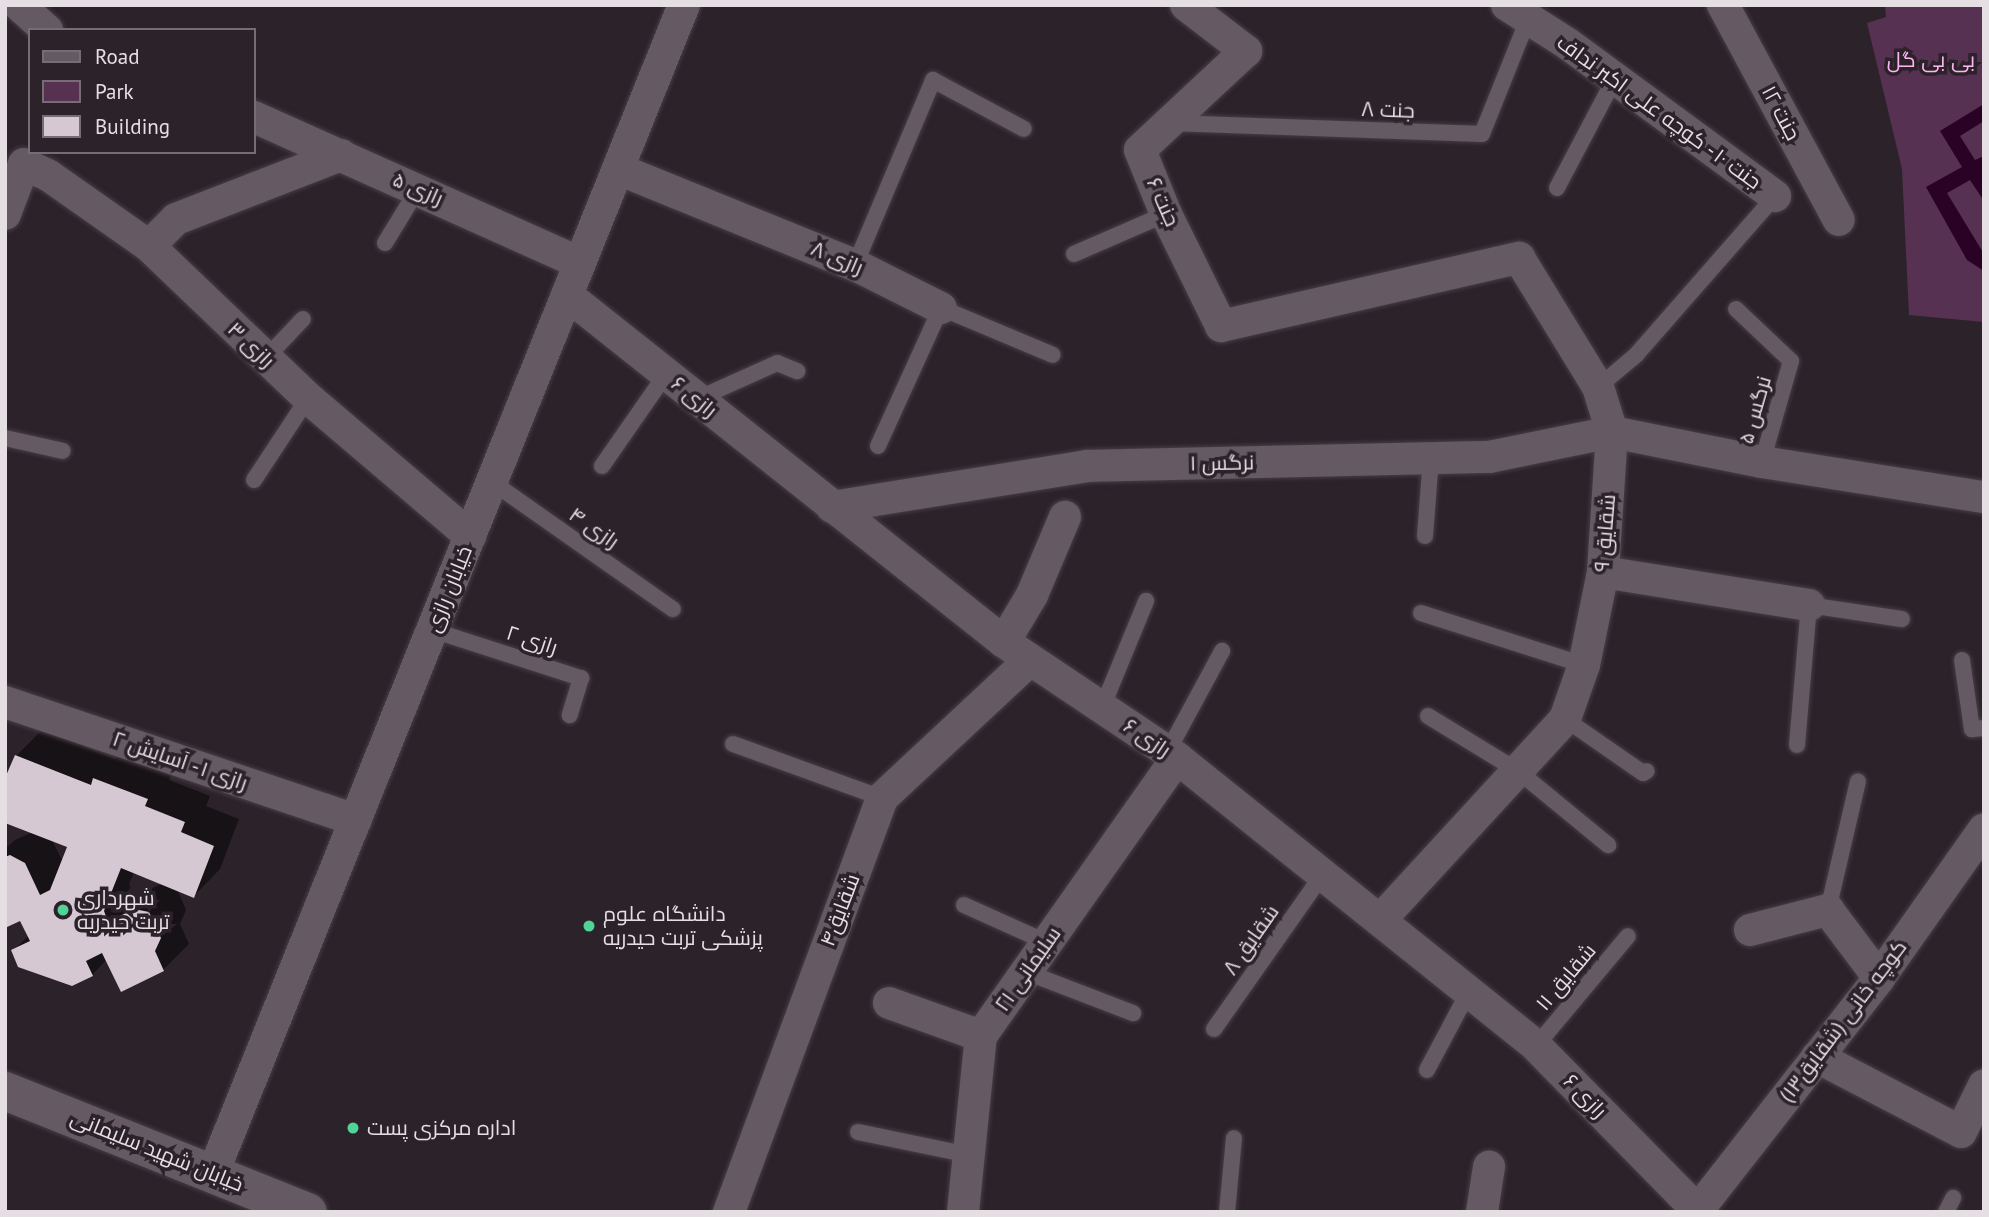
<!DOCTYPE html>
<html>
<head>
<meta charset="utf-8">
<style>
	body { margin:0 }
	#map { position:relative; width:1989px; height:1217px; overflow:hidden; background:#2c222a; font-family:"PT Sans",Cairo,sans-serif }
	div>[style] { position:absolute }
	.green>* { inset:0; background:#563151 }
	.water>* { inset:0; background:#290225 }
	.shadow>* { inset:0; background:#0007 }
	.building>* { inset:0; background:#d5c8d3 }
	.roads { filter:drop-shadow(0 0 2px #463e44) drop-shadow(0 0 2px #463e44) }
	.lane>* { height:16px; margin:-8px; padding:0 8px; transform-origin:8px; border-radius:8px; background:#655963 }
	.street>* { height:32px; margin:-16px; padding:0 16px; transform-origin:16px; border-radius:16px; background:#655963 }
	.secondary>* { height:38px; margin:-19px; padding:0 19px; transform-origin:19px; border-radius:19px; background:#655963 }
	.dots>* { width:19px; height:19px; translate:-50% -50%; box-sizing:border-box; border:4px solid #2c222a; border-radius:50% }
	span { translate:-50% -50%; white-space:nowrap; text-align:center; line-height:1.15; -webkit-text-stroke:7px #2c222a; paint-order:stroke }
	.park-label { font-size:21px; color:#feb5f1 }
	.street-label { font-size:21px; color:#e5dee3 }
	.poi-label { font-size:21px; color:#e5dee3 }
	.left { translate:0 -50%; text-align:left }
	.frame { position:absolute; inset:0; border:7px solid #e5dee3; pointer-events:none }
	.legend { position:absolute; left:28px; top:28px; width:228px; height:126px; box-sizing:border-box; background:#2c222a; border:2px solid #766d74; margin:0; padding:9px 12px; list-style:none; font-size:21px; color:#e5dee3 }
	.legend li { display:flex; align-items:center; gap:14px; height:35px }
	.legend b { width:35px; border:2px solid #766d74 }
</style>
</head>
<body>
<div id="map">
	<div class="green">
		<div style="clip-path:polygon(1885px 5px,1984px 5px,1984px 322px,1909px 315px,1902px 169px,1867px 23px,1886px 17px)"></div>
	</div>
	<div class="water">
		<div style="clip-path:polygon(1984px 104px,1984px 121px,1960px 136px,1975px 160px,1984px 156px,1984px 201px,1970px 180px,1947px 193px,1984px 254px,1984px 271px,1967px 260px,1926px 187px,1962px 167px,1940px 131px)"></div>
	</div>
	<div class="shadow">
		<div style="clip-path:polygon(evenodd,42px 730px,115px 759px,121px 753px,173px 773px,169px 780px,210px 796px,206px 806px,239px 819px,220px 869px,194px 896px,177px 889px,186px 910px,180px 924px,189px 944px,163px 970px,107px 959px,92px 975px,13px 951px,29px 935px,21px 919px,5px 926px,5px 849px,15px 840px,33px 832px,16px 756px,42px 730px,52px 840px,69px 846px,63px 862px,52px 840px,42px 730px,134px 872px,163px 883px,134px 897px,129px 884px,134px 872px)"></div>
	</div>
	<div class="building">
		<div style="clip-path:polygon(15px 755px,91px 785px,93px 778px,148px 799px,145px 806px,185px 822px,181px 832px,214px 846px,194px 898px,121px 868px,104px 911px,108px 922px,134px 909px,149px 912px,161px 938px,155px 951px,164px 971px,121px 992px,102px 953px,86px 961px,93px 976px,72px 986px,18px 967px,11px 950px,30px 941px,20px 921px,5px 928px,5px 857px,10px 855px,25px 863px,40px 895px,50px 890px,67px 847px,5px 823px,5px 778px)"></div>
	</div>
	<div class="roads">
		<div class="lane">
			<div style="left:1171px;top:123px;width:311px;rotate:2deg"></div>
			<div style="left:1482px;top:134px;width:124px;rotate:-68.2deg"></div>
			<div style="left:1557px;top:188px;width:122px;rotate:-62.2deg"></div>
			<div style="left:385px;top:243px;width:63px;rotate:-58.6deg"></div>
			<div style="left:1074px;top:254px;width:100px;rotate:-23.5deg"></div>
			<div style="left:855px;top:265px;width:201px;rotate:-67.1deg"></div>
			<div style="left:933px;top:80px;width:103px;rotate:28.3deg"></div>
			<div style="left:1736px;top:309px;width:76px;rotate:43.4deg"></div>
			<div style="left:1791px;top:361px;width:105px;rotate:106deg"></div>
			<div style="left:265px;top:359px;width:55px;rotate:-46.5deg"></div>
			<div style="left:1598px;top:387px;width:50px;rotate:-40.1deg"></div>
			<div style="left:1636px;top:355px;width:211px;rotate:-48.8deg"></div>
			<div style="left:697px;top:399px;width:88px;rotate:-24.2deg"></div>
			<div style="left:777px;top:363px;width:22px;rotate:22deg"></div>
			<div style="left:5px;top:438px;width:59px;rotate:12.6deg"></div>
			<div style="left:878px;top:446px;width:152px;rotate:-65.5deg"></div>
			<div style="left:941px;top:308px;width:121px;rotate:22.8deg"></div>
			<div style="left:602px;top:466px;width:112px;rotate:-55.2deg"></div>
			<div style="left:254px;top:480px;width:98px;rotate:-56.6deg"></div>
			<div style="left:492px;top:482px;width:221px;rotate:35.1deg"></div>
			<div style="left:1425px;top:536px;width:78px;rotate:-85.6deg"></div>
			<div style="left:1421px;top:613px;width:171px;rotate:17.7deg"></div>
			<div style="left:432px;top:630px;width:157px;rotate:17.9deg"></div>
			<div style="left:581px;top:678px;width:39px;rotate:107deg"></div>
			<div style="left:1962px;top:660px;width:70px;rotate:81.8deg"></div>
			<div style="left:1972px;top:729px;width:12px;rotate:-5deg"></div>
			<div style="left:1102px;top:708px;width:116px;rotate:-67.6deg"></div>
			<div style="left:1428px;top:716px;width:105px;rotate:31.4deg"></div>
			<div style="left:1518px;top:771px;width:117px;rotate:39.4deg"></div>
			<div style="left:1565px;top:719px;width:95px;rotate:34.7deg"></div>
			<div style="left:1643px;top:773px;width:4px;rotate:-27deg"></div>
			<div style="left:733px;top:744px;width:158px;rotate:19.9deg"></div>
			<div style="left:1797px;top:745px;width:141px;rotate:-85.1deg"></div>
			<div style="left:1809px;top:605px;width:94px;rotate:8.6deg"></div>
			<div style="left:1168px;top:751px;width:114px;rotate:-61.6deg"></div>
			<div style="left:964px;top:905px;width:90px;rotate:24.3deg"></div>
			<div style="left:1828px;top:910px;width:132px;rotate:-76.9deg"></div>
			<div style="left:1026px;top:972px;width:115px;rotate:21deg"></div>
			<div style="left:1214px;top:1029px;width:189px;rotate:-54.9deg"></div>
			<div style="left:1536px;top:1046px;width:143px;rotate:-50.1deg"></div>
			<div style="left:1427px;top:1070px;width:87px;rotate:-62deg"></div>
			<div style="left:858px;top:1132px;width:113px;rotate:11.7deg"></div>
			<div style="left:1227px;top:1212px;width:74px;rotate:-84.6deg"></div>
			<div style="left:1946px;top:1212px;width:16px;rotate:-63deg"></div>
		</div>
		<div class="street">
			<div style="left:19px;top:5px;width:38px;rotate:42deg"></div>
			<div style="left:1186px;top:5px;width:76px;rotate:37.5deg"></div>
			<div style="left:1246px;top:51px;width:145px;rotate:137deg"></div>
			<div style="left:1140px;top:150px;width:69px;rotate:67.9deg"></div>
			<div style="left:1166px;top:214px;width:125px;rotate:63.8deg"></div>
			<div style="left:1221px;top:326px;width:306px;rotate:-12.9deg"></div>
			<div style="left:1519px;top:258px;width:151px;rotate:58.5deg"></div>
			<div style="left:1598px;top:387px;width:47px;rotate:72.7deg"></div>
			<div style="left:1612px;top:432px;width:140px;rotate:93.7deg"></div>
			<div style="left:1603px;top:572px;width:95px;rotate:101.5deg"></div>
			<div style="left:1584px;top:665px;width:57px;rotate:109.4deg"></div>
			<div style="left:1565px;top:719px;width:273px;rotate:132.6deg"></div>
			<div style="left:1507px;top:5px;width:72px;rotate:32.6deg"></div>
			<div style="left:1568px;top:44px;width:257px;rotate:36.3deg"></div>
			<div style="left:1723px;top:5px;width:244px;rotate:61.7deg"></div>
			<div style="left:254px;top:117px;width:357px;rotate:24.1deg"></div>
			<div style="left:618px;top:169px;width:256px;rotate:22.1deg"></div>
			<div style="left:855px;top:265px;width:96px;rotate:26.6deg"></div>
			<div style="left:5px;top:214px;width:53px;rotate:-69.2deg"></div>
			<div style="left:24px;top:164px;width:26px;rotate:25deg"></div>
			<div style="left:48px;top:175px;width:123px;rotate:35.1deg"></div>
			<div style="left:149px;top:246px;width:220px;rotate:43.7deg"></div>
			<div style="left:308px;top:398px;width:213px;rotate:40.4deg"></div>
			<div style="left:149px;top:246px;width:38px;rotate:-45deg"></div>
			<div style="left:176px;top:219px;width:177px;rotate:-21.2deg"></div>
			<div style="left:567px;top:295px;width:558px;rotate:38.45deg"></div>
			<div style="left:1004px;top:642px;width:208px;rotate:33.8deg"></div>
			<div style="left:1177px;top:758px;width:460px;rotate:38.7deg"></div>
			<div style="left:1536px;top:1046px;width:233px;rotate:45.5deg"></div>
			<div style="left:832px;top:507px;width:258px;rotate:-9.1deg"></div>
			<div style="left:1087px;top:466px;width:402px;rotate:-1.3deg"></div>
			<div style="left:1489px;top:457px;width:126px;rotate:-11.5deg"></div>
			<div style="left:1612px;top:432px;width:153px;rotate:11.3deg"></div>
			<div style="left:1762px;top:462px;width:225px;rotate:9deg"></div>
			<div style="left:1603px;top:572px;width:209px;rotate:9.1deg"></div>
			<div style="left:1004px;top:642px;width:55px;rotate:-59.2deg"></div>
			<div style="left:1032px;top:595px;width:85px;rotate:-67.1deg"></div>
			<div style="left:5px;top:702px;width:370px;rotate:18.6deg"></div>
			<div style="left:1750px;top:930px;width:81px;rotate:-14.4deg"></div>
			<div style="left:1828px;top:910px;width:85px;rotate:53.1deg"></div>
			<div style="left:889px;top:1003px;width:98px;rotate:19.7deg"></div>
			<div style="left:1817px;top:1057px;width:162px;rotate:27.5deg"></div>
			<div style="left:1961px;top:1132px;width:52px;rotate:-63.9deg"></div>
			<div style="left:213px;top:1173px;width:1259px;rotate:-68.04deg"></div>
			<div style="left:1698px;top:1210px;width:294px;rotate:-52deg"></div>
			<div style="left:1879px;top:978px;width:182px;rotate:-54.8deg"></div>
			<div style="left:729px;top:1212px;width:441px;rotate:-69.7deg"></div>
			<div style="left:882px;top:798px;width:202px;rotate:-43deg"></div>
			<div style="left:963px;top:1212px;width:177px;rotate:-84.2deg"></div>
			<div style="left:981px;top:1036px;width:340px;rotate:-54.8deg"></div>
			<div style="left:1482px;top:1212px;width:46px;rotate:-81.2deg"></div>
		</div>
		<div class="secondary">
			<div style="left:5px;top:1091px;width:326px;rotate:21.8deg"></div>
		</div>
	</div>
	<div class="dots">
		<div style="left:63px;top:910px;background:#51d397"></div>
		<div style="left:589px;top:926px;background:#51d397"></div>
		<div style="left:353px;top:1128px;background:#51d397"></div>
	</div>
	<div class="park-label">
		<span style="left:1931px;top:60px">بی بی گل</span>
	</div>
	<div class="street-label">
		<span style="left:1388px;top:110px;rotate:2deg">جنت ۸</span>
		<span style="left:1659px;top:112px;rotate:36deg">جنت ۱۰ - کوچه علی اکبر نداف</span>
		<span style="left:1781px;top:113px;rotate:62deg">جنت ۱۲</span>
		<span style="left:418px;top:189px;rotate:24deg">رازی ۵</span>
		<span style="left:1163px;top:202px;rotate:66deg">جنت ۶</span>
		<span style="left:837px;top:258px;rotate:23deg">رازی ۸</span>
		<span style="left:251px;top:345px;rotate:44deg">رازی ۳</span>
		<span style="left:694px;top:397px;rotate:39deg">رازی ۶</span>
		<span style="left:1755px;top:410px;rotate:-74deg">نرگس ۵</span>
		<span style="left:1222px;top:463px;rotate:-1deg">نرگس ۱</span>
		<span style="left:594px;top:528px;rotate:35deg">رازی ۴</span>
		<span style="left:1605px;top:533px;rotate:-85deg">شقایق ۹</span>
		<span style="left:449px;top:589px;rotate:-68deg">خیابان رازی</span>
		<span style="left:532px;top:640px;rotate:18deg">رازی ۲</span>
		<span style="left:1147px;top:738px;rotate:34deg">رازی ۶</span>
		<span style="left:180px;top:761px;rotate:19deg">رازی ۱ - آسایش ۲</span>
		<span style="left:840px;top:910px;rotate:-69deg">شقایق۴</span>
		<span style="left:1251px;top:940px;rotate:-55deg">شقایق ۸</span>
		<span style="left:1028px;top:969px;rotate:-55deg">سلیمانی ۲۱</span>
		<span style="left:1566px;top:977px;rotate:-50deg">شقایق ۱۱</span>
		<span style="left:1843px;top:1021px;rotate:-53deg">کوچه خانی (شقایق۱۳)</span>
		<span style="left:1585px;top:1096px;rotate:46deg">رازی ۶</span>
		<span style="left:157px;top:1151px;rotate:22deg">خیابان شهید سلیمانی</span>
	</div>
	<div class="poi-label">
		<span class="left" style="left:77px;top:910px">شهرداری<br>تربت حیدریه</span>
		<span class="left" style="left:603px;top:926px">دانشگاه علوم<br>پزشکی تربت حیدریه</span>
		<span class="left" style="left:367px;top:1128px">اداره مرکزی پست</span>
	</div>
	<div class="frame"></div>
	<ul class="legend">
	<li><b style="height:9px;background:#655963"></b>Road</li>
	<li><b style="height:19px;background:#563151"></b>Park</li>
	<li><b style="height:19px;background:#d5c8d3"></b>Building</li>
	</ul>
</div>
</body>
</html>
